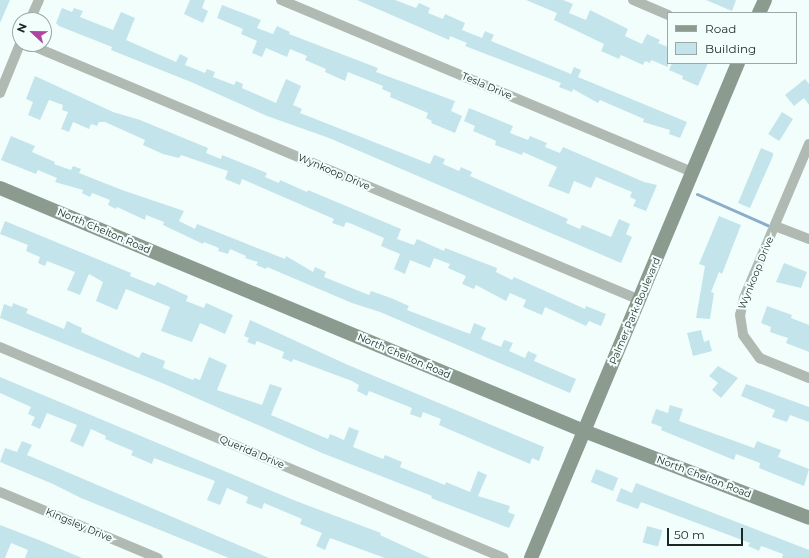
<!DOCTYPE html>
<html>
<head>
<meta charset="utf-8">
<style>
	body { margin:0 }
	#map { position:relative; width:809px; height:558px; overflow:hidden; background:#f1fefc; font-family:Montserrat,sans-serif }
	div>[style] { position:absolute }
	.stream>* { height:3px; margin:-1.5px; padding:0 1.5px; transform-origin:1.5px; border-radius:1.5px; background:#8badc9 }
	.building>* { inset:0; background:#c4e4eb; transform-origin:0 0 }
	.minor>* { height:10px; margin:-5px; padding:0 5px; transform-origin:5px; border-radius:5px; background:#b0bab3 }
	.secondary>* { height:14px; margin:-7px; padding:0 7px; transform-origin:7px; border-radius:7px; background:#8b9b90 }
	span { translate:-50% -50%; white-space:nowrap; text-align:center; line-height:1.15; -webkit-text-stroke:4px #f1fefc; paint-order:stroke }
	.street-label { font-size:10px; color:#1b2826 }
	.legend { position:absolute; left:667px; top:12px; width:130px; height:52px; box-sizing:border-box; background:#f1fefc; border:1px solid #9ba8a6; margin:0; padding:5px 7px; list-style:none; font-size:12px; color:#1b2826 }
	.legend li { display:flex; align-items:center; gap:8px; height:20px }
	.legend b { width:20px; border:1px solid #9ba8a6 }
	.north { position:absolute; left:12px; top:12px; width:40px; height:40px; box-sizing:border-box; background:#f1fefc; border:1px solid #9ba8a6; border-radius:50%; rotate:292deg; font-size:11px; font-weight:700; line-height:16px; text-align:center; color:#1b2826 }
	.north::after { content:''; display:block; margin:auto; width:14px; height:18px; background:#b144a3; clip-path:polygon(50% 0,100% 100%,50% 72%,0 100%) }
	.scale { position:absolute; left:667px; top:528px; width:76px; height:18px; box-sizing:border-box; border:2px solid #1b2826; border-top:0; padding-left:5px; font-size:12px; line-height:14px; white-space:nowrap; color:#1b2826; -webkit-text-stroke:3px #f1fefc; paint-order:stroke }
</style>
</head>
<body>
<div id="map">
	<div class="stream">
		<div style="left:697px;top:194px;width:77px;rotate:23.9deg"></div>
	</div>
	<div class="building">
		<div style="clip-path:polygon(0 0,10px 0,0 23px)"></div>
		<div style="clip-path:polygon(190px 0,205px 0,202px 8px,208px 11px,203px 23px,184px 14px)"></div>
		<div style="clip-path:polygon(357px 0,395px 0,416px 8px,419px 3px,430px 8px,428px 13px,443px 19px,445px 14px,465px 23px,462px 30px,482px 38px,485px 31px,494px 35px,491px 41px,571px 74px,574px 67px,581px 70px,578px 77px,687px 122px,680px 138px,669px 134px,670px 130px,643px 122px,644px 119px,600px 100px,598px 103px,573px 89px,572px 92px,559px 87px,561px 83px,465px 46px,467px 43px,450px 36px,449px 40px)"></div>
		<div style="clip-path:polygon(526px 0,563px 0,573px 4px,569px 13px,586px 20px,590px 10px,628px 29px,625px 36px,642px 44px,647px 34px,660px 40px,658px 43px,668px 47px,668px 67px,651px 60px,650px 63px,645px 61px,643px 65px,621px 55px,619px 59px,601px 51px,604px 44px,554px 20px,557px 13px)"></div>
		<div style="clip-path:polygon(706px 0,736px 0,732px 11px)"></div>
		<div style="clip-path:polygon(222px 5px,261px 20px,257px 28px,273px 34px,277px 26px,290px 32px,289px 34px,378px 68px,376px 72px,455px 101px,451px 111px,462px 116px,455px 133px,431px 123px,432px 121px,426px 118px,428px 113px,390px 97px,391px 93px,382px 89px,383px 86px,348px 72px,345px 81px,325px 72px,326px 69px,305px 60px,307px 56px,290px 49px,287px 57px,266px 48px,262px 57px,252px 53px,257px 41px,241px 34px,243px 29px,217px 18px)"></div>
		<div style="clip-path:polygon(62px 8px,72px 12px,74px 8px,83px 11px,80px 17px,113px 30px,121px 12px,135px 18px,126px 40px,176px 62px,180px 54px,188px 58px,185px 65px,205px 73px,207px 69px,215px 72px,213px 77px,234px 85px,236px 81px,243px 84px,242px 88px,276px 103px,286px 79px,301px 86px,293px 105px,302px 109px,300px 113px,430px 164px,434px 155px,445px 159px,443px 164px,459px 171px,461px 167px,472px 172px,470px 176px,568px 219px,566px 223px,580px 229px,582px 225px,611px 237px,619px 219px,630px 224px,626px 234px,632px 237px,621px 263px,329px 138px,267px 116px,191px 82px,111px 50px,112px 47px,59px 26px,56px 23px)"></div>
		<div style="clip-path:polygon(672px 63px,708px 63px,698px 86px,682px 79px,683px 76px,669px 70px)"></div>
		<div style="clip-path:polygon(35px 76px,113px 112px,140px 120px,208px 148px,206px 153px,221px 159px,222px 155px,267px 173px,265px 177px,279px 183px,280px 180px,307px 192px,308px 190px,401px 229px,397px 239px,414px 245px,417px 239px,444px 251px,445px 248px,497px 268px,496px 272px,512px 280px,514px 277px,585px 309px,586px 306px,606px 314px,601px 326px,589px 321px,586px 326px,545px 307px,542px 315px,523px 307px,526px 300px,510px 293px,506px 301px,476px 285px,474px 289px,462px 284px,466px 276px,448px 268px,450px 264px,434px 258px,430px 268px,410px 260px,405px 274px,394px 269px,400px 254px,381px 246px,384px 238px,352px 224px,346px 222px,344px 227px,332px 223px,334px 219px,242px 179px,240px 185px,225px 179px,228px 171px,213px 166px,181px 155px,179px 158px,163px 154px,143px 145px,145px 140px,105px 122px,99px 122px,97px 126px,91px 124px,89px 129px,73px 122px,69px 132px,61px 129px,68px 112px,62px 110px,63px 105px,49px 100px,40px 120px,28px 115px,33px 102px,26px 99px)"></div>
		<div style="clip-path:polygon(805px 79px,809px 84px,809px 105px,804px 98px,794px 106px,785px 95px)"></div>
		<div style="clip-path:polygon(469px 108px,513px 126px,510px 133px,528px 140px,530px 136px,547px 143px,545px 147px,560px 153px,563px 147px,644px 182px,657px 185px,646px 211px,633px 206px,636px 200px,630px 197px,632px 192px,596px 177px,591px 188px,574px 181px,569px 194px,548px 186px,557px 167px,523px 152px,522px 155px,495px 145px,496px 141px,492px 139px,473px 131px,475px 126px,464px 121px)"></div>
		<div style="left:782px;top:112px;width:13px;height:26px;rotate:32deg"></div>
		<div style="clip-path:polygon(11px 136px,35px 146px,32px 152px,55px 162px,54px 164px,71px 170px,73px 166px,81px 169px,79px 173px,122px 190px,184px 211px,179px 221px,195px 229px,197px 224px,285px 259px,286px 256px,313px 272px,315px 267px,326px 272px,324px 277px,369px 295px,371px 291px,391px 298px,409px 306px,407px 310px,470px 334px,474px 323px,486px 328px,481px 339px,501px 347px,504px 340px,513px 343px,509px 351px,525px 358px,528px 351px,537px 355px,534px 361px,576px 379px,570px 393px,380px 312px,352px 303px,267px 267px,266px 269px,256px 265px,258px 262px,245px 258px,246px 256px,230px 249px,228px 254px,218px 251px,219px 248px,204px 242px,203px 244px,163px 225px,164px 222px,146px 215px,145px 220px,117px 207px,116px 209px,108px 205px,110px 200px,92px 193px,90px 197px,82px 193px,83px 190px,55px 182px,57px 178px,38px 170px,36px 174px,1px 160px)"></div>
		<div style="clip-path:polygon(761px 148px,773px 153px,773px 156px,750px 208px,738px 203px)"></div>
		<div style="clip-path:polygon(719px 216px,741px 225px,722px 274px,719px 272px,711px 292px,714px 293px,710px 319px,696px 318px,705px 266px,699px 264px)"></div>
		<div style="clip-path:polygon(5px 221px,131px 273px,130px 276px,155px 286px,157px 282px,164px 285px,188px 296px,186px 301px,204px 308px,206px 303px,233px 315px,225px 334px,200px 323px,192px 342px,161px 331px,170px 307px,126px 289px,117px 310px,96px 301px,103px 282px,89px 274px,80px 295px,67px 290px,75px 272px,47px 261px,45px 266px,38px 263px,40px 257px,26px 251px,28px 245px,0 234px)"></div>
		<div style="clip-path:polygon(784px 263px,807px 272px,801px 288px,776px 282px)"></div>
		<div style="clip-path:polygon(13px 303px,28px 309px,26px 313px,64px 329px,67px 321px,82px 328px,81px 332px,139px 358px,142px 352px,165px 361px,163px 368px,193px 380px,194px 378px,200px 380px,209px 357px,227px 365px,217px 390px,262px 405px,270px 384px,282px 388px,271px 415px,328px 439px,330px 434px,344px 440px,349px 427px,359px 431px,353px 447px,383px 459px,385px 455px,402px 462px,400px 467px,445px 485px,446px 482px,470px 492px,478px 471px,487px 475px,478px 496px,510px 506px,508px 512px,515px 515px,509px 528px,431px 498px,432px 496px,322px 453px,162px 383px,0 318px,4px 304px,12px 307px)"></div>
		<div style="clip-path:polygon(767px 306px,792px 315px,791px 318px,809px 325px,809px 352px,786px 343px,788px 338px,770px 332px,771px 327px,761px 323px)"></div>
		<div style="clip-path:polygon(250px 320px,348px 365px,544px 447px,539px 461px,532px 458px,530px 464px,439px 425px,441px 419px,423px 412px,421px 418px,410px 414px,412px 408px,369px 391px,367px 396px,357px 391px,359px 385px,352px 381px,293px 359px,292px 362px,282px 358px,284px 352px,257px 341px,255px 345px,247px 342px,249px 338px,244px 336px)"></div>
		<div style="clip-path:polygon(701px 330px,704px 342px,709px 340px,712px 351px,693px 356px,687px 333px)"></div>
		<div style="clip-path:polygon(718px 366px,738px 378px,721px 398px,712px 390px,718px 383px,709px 376px)"></div>
		<div style="clip-path:polygon(0 377px,296px 501px,381px 533px,380px 535px,430px 558px,385px 558px,330px 538px,325px 550px,316px 546px,322px 533px,300px 524px,302px 519px,264px 503px,262px 509px,246px 503px,248px 497px,227px 488px,220px 505px,207px 500px,215px 481px,154px 458px,152px 464px,131px 455px,133px 451px,105px 439px,106px 436px,91px 429px,83px 447px,70px 441px,77px 425px,47px 413px,40px 429px,31px 425px,35px 417px,28px 414px,31px 407px,0 393px)"></div>
		<div style="clip-path:polygon(746px 384px,809px 407px,809px 422px,790px 415px,787px 422px,772px 417px,775px 410px,741px 396px)"></div>
		<div style="clip-path:polygon(670px 405px,683px 409px,679px 421px,754px 448px,757px 441px,781px 450px,778px 457px,809px 469px,804px 486px,759px 468px,760px 463px,736px 454px,734px 460px,661px 430px,662px 427px,651px 423px,656px 409px,668px 413px)"></div>
		<div style="clip-path:polygon(22px 441px,32px 445px,27px 455px,269px 558px,229px 558px,81px 498px,53px 484px,0 462px,5px 448px,17px 452px)"></div>
		<div style="left:596px;top:469px;width:24px;height:14px;rotate:22deg"></div>
		<div style="clip-path:polygon(636px 483px,809px 550px,809px 558px,782px 558px,783px 554px,761px 546px,759px 551px,748px 546px,750px 543px,641px 502px,638px 509px,616px 501px,621px 488px,632px 493px)"></div>
		<div style="clip-path:polygon(0 525px,39px 540px,82px 558px,25px 558px,28px 550px,11px 543px,5px 558px,0 558px)"></div>
		<div style="left:647px;top:526px;width:16px;height:17px;rotate:15deg"></div>
	</div>
	<div class="minor">
		<div style="left:281px;top:0;width:446px;rotate:22.7deg"></div>
		<div style="left:633px;top:0;width:38px;rotate:23deg"></div>
		<div style="left:30px;top:20px;width:22px;rotate:-66deg"></div>
		<div style="left:28px;top:44px;width:663px;rotate:22.7deg"></div>
		<div style="left:0;top:93px;width:53px;rotate:-67.8deg"></div>
		<div style="left:809px;top:144px;width:167px;rotate:112.9deg"></div>
		<div style="left:744px;top:298px;width:17px;rotate:103deg"></div>
		<div style="left:740px;top:315px;width:20px;rotate:81deg"></div>
		<div style="left:743px;top:335px;width:29px;rotate:54deg"></div>
		<div style="left:760px;top:358px;width:53px;rotate:22.2deg"></div>
		<div style="left:775px;top:226px;width:36px;rotate:21deg"></div>
		<div style="left:0;top:347px;width:546px;rotate:22.72deg"></div>
		<div style="left:0;top:492px;width:171px;rotate:22.7deg"></div>
	</div>
	<div class="secondary">
		<div style="left:759px;top:13px;width:14px;rotate:-65deg"></div>
		<div style="left:0;top:188px;width:633px;rotate:22.59deg"></div>
		<div style="left:584px;top:431px;width:241px;rotate:21.1deg"></div>
		<div style="left:531px;top:558px;width:537px;rotate:-67.31deg"></div>
	</div>
	<div class="street-label">
		<span style="left:487px;top:86px;rotate:23deg">Tesla Drive</span>
		<span style="left:334px;top:172px;rotate:23deg">Wynkoop Drive</span>
		<span style="left:104px;top:231px;rotate:23deg">North Chelton Road</span>
		<span style="left:756px;top:273px;rotate:-68deg">Wynkoop Drive</span>
		<span style="left:635px;top:311px;rotate:-67deg">Palmer Park Boulevard</span>
		<span style="left:404px;top:356px;rotate:23deg">North Chelton Road</span>
		<span style="left:252px;top:452px;rotate:23deg">Querida Drive</span>
		<span style="left:704px;top:477px;rotate:21deg">North Chelton Road</span>
		<span style="left:79px;top:525px;rotate:23deg">Kingsley Drive</span>
	</div>
	<ul class="legend">
	<li><b style="height:5px;background:#8b9b90"></b>Road</li>
	<li><b style="height:11px;background:#c4e4eb"></b>Building</li>
	</ul>
	<div class="north">N</div>
	<div class="scale">50 m</div>
</div>
</body>
</html>
